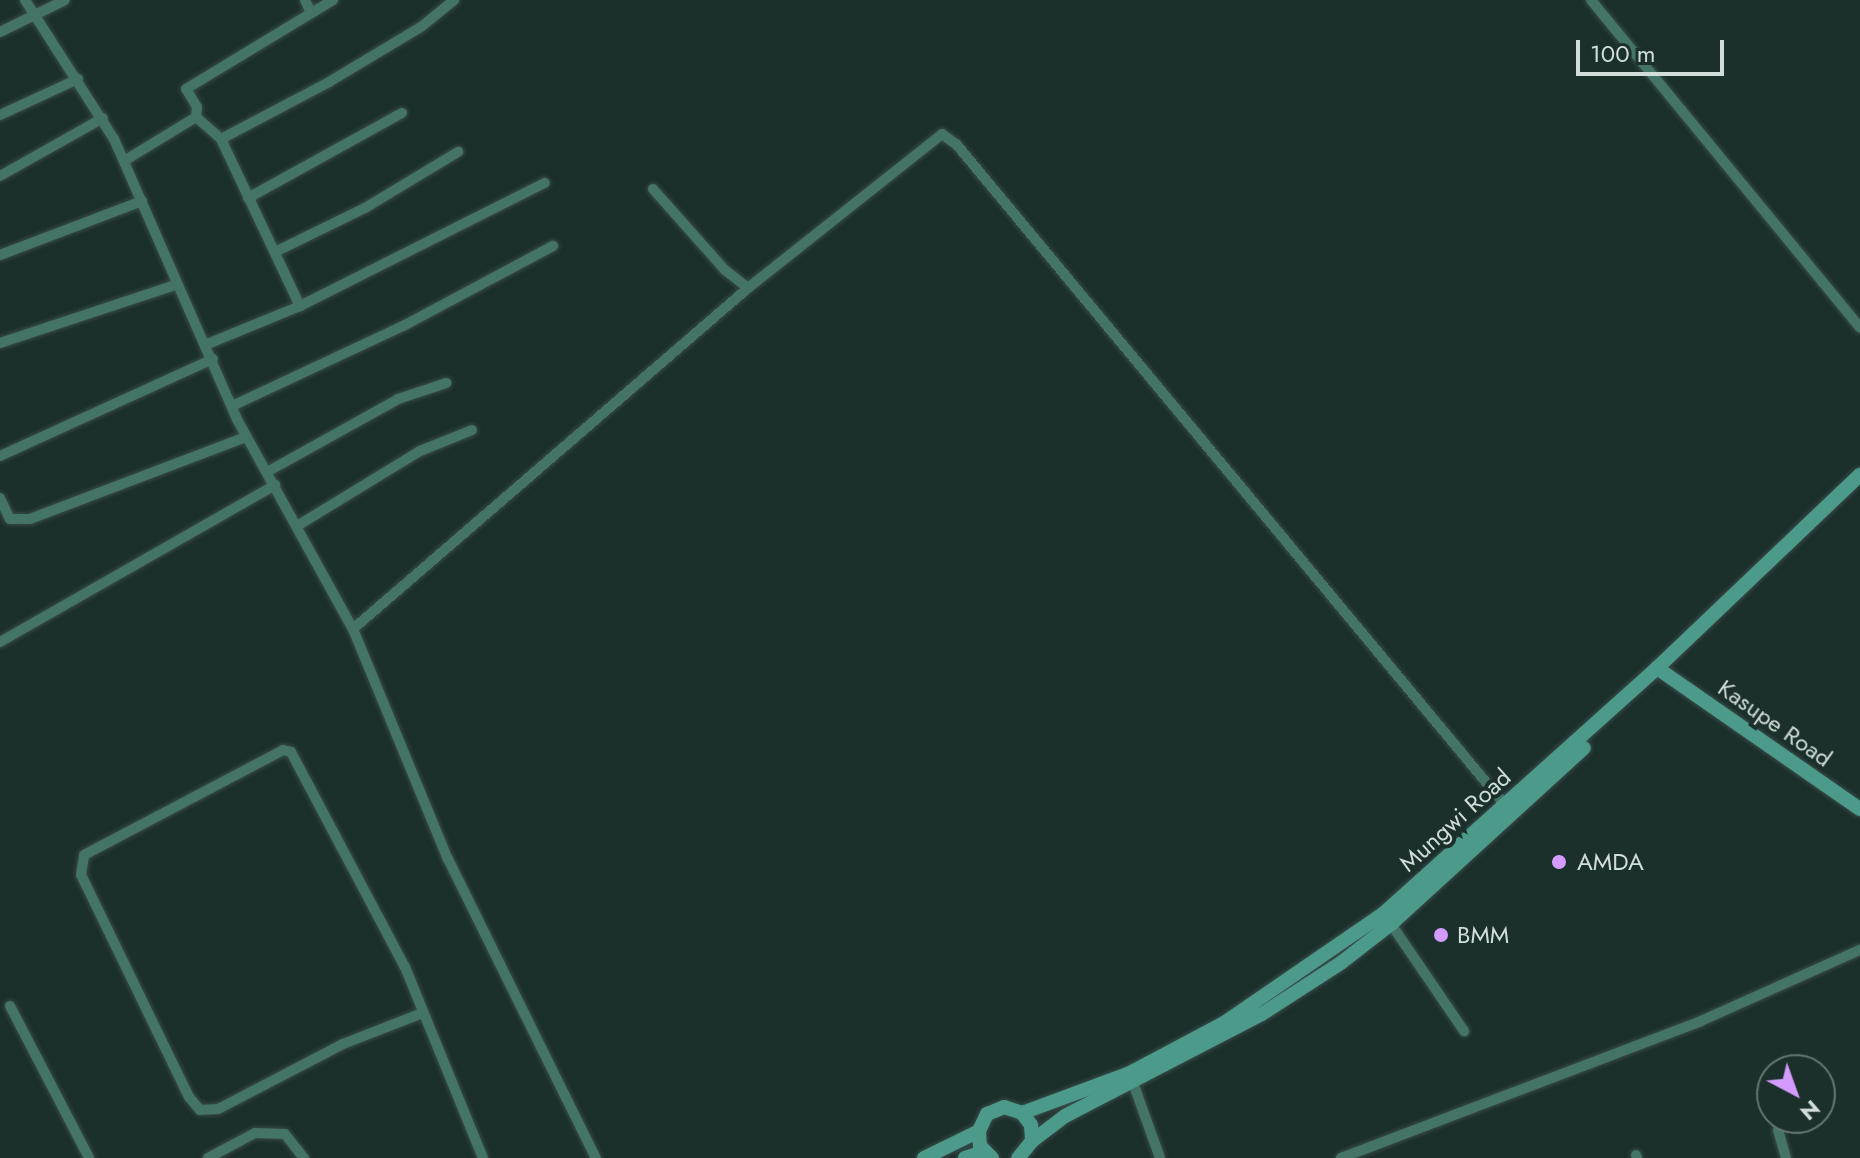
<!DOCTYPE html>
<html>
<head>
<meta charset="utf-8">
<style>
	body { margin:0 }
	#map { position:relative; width:1860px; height:1158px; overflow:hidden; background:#1b2f2b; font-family:Jost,sans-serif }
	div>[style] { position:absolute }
	.roads { filter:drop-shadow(0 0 2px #384b47) drop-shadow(0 0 2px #384b47) }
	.street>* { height:10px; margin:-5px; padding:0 5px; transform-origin:5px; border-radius:5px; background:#447368 }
	.secondary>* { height:14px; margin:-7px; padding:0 7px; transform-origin:7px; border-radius:7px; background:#4c9b8a }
	.dots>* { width:22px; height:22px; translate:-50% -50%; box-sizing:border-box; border:4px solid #1b2f2b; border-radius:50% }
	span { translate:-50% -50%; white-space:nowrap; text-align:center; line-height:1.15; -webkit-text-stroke:8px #1b2f2b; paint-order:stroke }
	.street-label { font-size:24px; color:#d1ddd9 }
	.poi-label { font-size:24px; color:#d1ddd9 }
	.left { translate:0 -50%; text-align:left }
	.north { position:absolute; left:1756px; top:1054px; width:80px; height:80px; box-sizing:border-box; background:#1b2f2b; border:2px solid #647571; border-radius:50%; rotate:139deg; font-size:22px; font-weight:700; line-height:32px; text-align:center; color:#d1ddd9 }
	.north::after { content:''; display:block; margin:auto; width:28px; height:36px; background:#d39cfc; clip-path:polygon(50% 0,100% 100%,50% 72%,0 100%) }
	.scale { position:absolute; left:1576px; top:40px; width:148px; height:36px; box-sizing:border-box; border:4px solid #d1ddd9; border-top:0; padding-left:10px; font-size:24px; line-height:28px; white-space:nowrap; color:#d1ddd9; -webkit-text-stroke:6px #1b2f2b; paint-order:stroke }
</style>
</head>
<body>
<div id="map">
	<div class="roads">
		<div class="street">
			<div style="left:25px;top:0;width:165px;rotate:57.4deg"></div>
			<div style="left:114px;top:139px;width:308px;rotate:66.3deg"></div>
			<div style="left:238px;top:421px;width:238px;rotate:61.1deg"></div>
			<div style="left:353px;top:629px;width:249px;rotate:67.6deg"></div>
			<div style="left:448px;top:859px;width:334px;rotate:63.7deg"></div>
			<div style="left:305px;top:0;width:14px;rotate:65deg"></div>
			<div style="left:1591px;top:0;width:424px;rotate:50.6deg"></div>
			<div style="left:0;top:32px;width:72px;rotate:-26.2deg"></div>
			<div style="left:0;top:115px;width:86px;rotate:-24.8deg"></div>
			<div style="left:196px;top:117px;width:33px;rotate:41deg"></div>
			<div style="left:221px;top:139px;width:185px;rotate:64.7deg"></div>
			<div style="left:221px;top:139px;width:122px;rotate:-27.8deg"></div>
			<div style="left:329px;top:82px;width:107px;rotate:-30.9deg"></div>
			<div style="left:421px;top:27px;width:43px;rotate:-39.3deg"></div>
			<div style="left:124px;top:161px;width:84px;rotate:-31.4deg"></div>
			<div style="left:196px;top:117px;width:10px;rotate:-84deg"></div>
			<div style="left:197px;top:107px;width:21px;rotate:-121deg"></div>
			<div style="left:186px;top:89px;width:172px;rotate:-31.2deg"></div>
			<div style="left:0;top:176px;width:118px;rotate:-29.4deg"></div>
			<div style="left:653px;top:189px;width:108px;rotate:48.4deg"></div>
			<div style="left:725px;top:270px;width:29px;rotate:38deg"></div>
			<div style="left:248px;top:198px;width:176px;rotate:-28.9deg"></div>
			<div style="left:275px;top:252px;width:100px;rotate:-26.1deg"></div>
			<div style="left:365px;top:208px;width:109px;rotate:-31.1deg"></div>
			<div style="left:0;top:255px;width:152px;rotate:-20.8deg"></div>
			<div style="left:0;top:343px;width:184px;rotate:-18.3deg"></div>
			<div style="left:205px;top:345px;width:103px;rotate:-22.3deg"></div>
			<div style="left:300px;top:306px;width:274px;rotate:-26.7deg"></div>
			<div style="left:232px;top:406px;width:191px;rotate:-25.1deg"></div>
			<div style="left:405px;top:325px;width:168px;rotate:-28.1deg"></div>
			<div style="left:0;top:456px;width:234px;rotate:-24.5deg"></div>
			<div style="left:267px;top:472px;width:150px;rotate:-29.1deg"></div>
			<div style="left:398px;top:399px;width:51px;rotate:-18.4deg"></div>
			<div style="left:0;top:498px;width:23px;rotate:65deg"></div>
			<div style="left:10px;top:519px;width:20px"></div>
			<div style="left:30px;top:519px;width:231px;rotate:-20.8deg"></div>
			<div style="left:297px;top:526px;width:144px;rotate:-31.4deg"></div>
			<div style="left:420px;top:451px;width:56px;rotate:-22deg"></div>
			<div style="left:353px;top:629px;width:522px;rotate:-40.8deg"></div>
			<div style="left:748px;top:288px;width:248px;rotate:-38.4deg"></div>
			<div style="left:942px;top:134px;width:19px;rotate:36deg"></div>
			<div style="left:957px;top:145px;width:858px;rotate:50.3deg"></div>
			<div style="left:0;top:642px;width:317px;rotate:-29.7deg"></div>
			<div style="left:1391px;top:924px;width:130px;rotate:55.7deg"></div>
			<div style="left:10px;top:1006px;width:171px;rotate:62.5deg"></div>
			<div style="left:420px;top:1014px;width:83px;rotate:158.7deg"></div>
			<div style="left:343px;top:1044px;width:141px;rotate:152.5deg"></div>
			<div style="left:218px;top:1109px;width:18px;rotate:177deg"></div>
			<div style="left:200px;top:1110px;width:17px;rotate:-130deg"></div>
			<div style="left:189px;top:1097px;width:247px;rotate:-115.9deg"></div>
			<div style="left:81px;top:875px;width:20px;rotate:-81deg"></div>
			<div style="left:84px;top:855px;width:225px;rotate:-27.8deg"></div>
			<div style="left:283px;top:750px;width:8px;rotate:14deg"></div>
			<div style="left:291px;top:752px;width:243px;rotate:62.1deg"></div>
			<div style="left:405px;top:967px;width:206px;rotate:67.8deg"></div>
			<div style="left:1131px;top:1077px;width:86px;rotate:70.3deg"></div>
			<div style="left:1778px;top:1130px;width:29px;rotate:74deg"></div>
			<div style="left:1636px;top:1155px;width:3px;rotate:72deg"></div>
			<div style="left:208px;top:1158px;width:53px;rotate:-28deg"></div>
			<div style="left:255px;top:1133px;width:30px;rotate:2deg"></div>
			<div style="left:285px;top:1134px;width:31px;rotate:52deg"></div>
			<div style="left:1341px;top:1158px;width:385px;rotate:-20.8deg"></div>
			<div style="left:1701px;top:1021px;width:174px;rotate:-24.1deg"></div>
		</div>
		<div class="secondary">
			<div style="left:1657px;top:668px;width:247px;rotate:34.8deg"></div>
			<div style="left:1022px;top:1113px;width:115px;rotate:-20.3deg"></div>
			<div style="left:1130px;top:1073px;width:106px;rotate:-28deg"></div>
			<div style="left:1224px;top:1023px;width:194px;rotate:-34.5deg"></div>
			<div style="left:1384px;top:913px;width:367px;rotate:-41.9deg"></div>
			<div style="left:1657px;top:668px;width:280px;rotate:-43.6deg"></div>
			<div style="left:1032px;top:1141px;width:41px;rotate:-37.1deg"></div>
			<div style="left:1065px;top:1116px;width:222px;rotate:-27.4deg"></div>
			<div style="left:1262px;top:1014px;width:95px;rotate:-33deg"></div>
			<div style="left:1342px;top:962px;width:62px;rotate:-37.8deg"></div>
			<div style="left:1391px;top:924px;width:261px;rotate:-42.4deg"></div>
			<div style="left:924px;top:1158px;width:61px;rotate:-26.1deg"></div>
			<div style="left:965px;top:1158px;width:20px;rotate:-18deg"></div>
			<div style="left:992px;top:1158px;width:17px;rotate:-135deg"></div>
			<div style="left:980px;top:1146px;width:15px;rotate:-94deg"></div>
			<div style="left:979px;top:1131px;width:19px;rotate:-65deg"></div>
			<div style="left:987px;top:1114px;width:18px;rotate:-22deg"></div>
			<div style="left:1004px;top:1107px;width:19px;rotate:18deg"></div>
			<div style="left:1022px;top:1113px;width:15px;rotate:53deg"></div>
			<div style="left:1031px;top:1125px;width:16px;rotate:86deg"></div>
			<div style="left:1032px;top:1141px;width:22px;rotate:129deg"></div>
		</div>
	</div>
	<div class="dots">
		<div style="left:1559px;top:862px;background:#d39cfc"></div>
		<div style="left:1441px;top:935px;background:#d39cfc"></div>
	</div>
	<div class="street-label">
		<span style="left:1775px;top:723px;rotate:35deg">Kasupe Road</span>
		<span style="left:1455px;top:820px;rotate:-42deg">Mungwi Road</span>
	</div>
	<div class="poi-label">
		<span class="left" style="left:1577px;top:862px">AMDA</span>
		<span class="left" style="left:1457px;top:935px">BMM</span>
	</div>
	<div class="north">N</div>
	<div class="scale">100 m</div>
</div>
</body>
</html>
